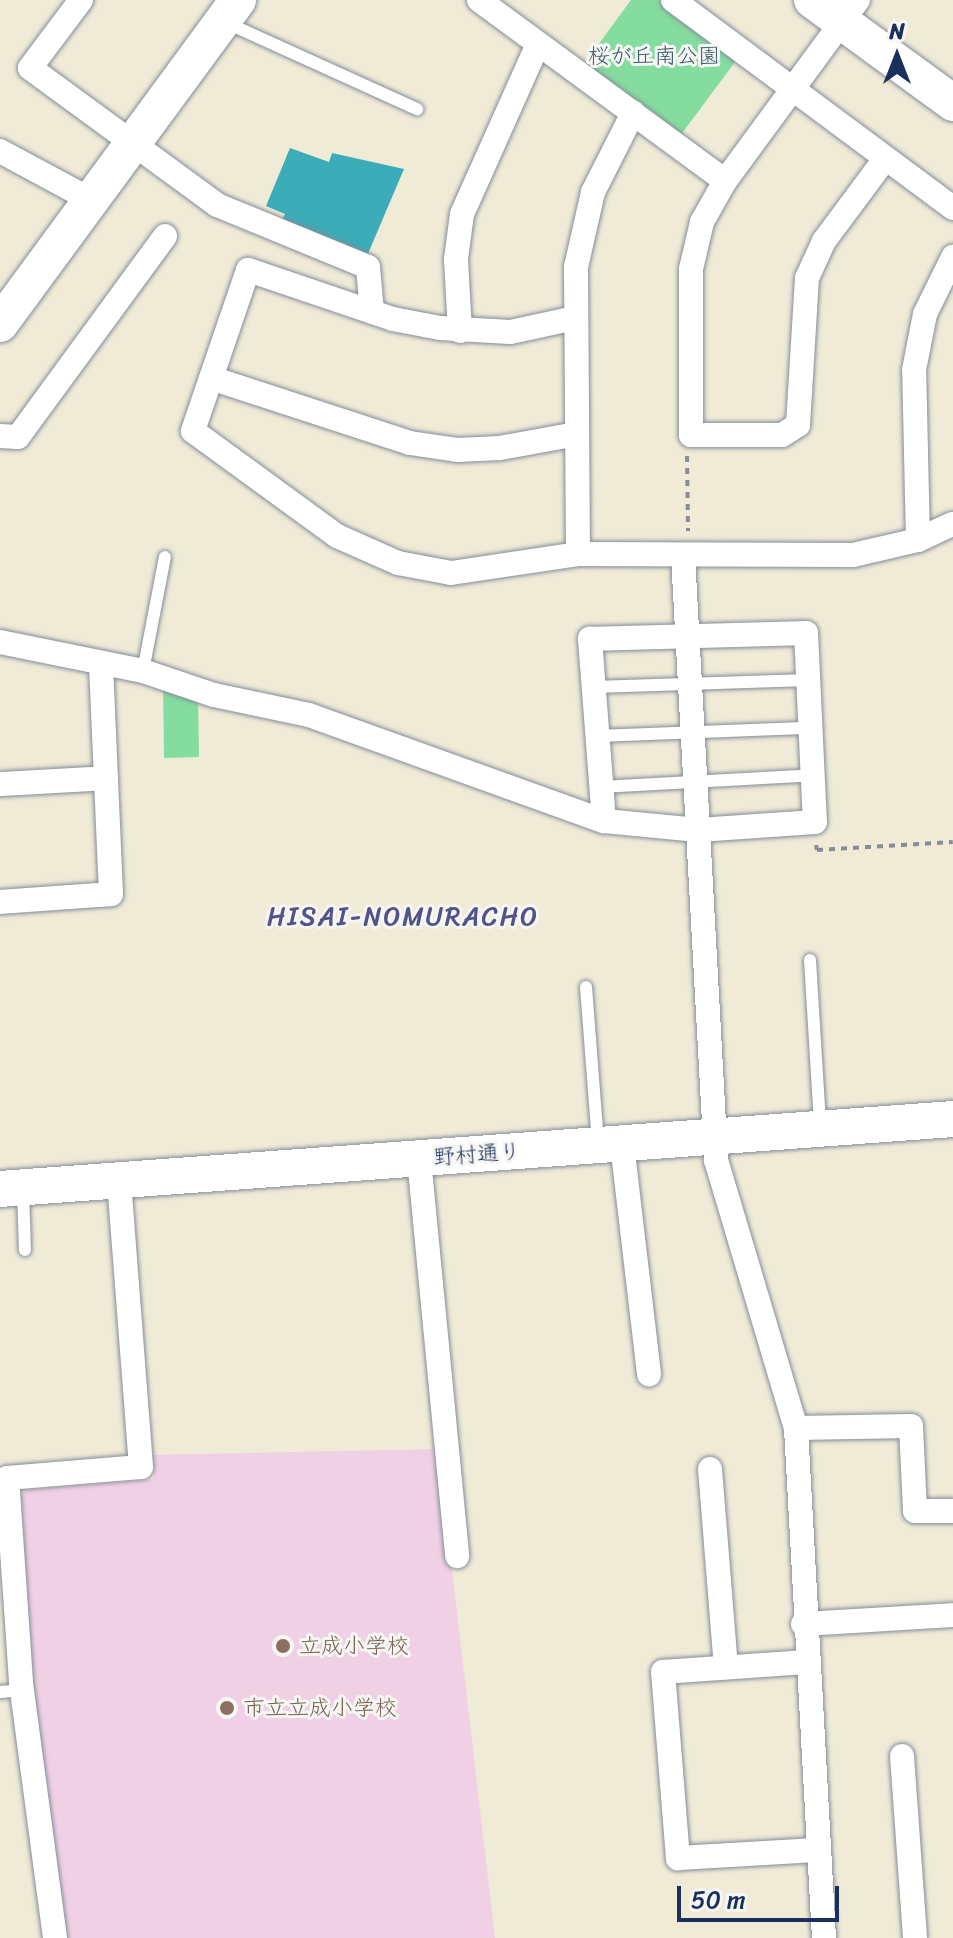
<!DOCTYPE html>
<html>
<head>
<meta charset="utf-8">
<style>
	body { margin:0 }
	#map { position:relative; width:953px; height:1938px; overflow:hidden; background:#efebd7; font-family:Sriracha,"Klee One",sans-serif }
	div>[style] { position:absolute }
	.built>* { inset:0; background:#f0d0e5 }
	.green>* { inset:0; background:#85dc9f }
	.water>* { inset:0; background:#3cacb8 }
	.path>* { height:4px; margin-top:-2px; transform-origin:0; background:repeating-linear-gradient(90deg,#858d9a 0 6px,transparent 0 12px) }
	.roads { filter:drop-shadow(0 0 2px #858d9a) drop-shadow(0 0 2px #858d9a) }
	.lane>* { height:12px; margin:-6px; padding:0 6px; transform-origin:6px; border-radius:6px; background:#fff }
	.street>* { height:24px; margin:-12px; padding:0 12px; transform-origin:12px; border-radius:12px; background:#fff }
	.secondary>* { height:36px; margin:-18px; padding:0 18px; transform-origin:18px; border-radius:18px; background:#fff }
	.dots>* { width:22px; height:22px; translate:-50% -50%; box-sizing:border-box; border:4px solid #f6f6f2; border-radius:50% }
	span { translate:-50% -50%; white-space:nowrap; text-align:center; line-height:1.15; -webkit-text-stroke:6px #f6f6f2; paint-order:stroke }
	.park-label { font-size:22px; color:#365a6e }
	.street-label { font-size:22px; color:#1b2f5e }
	.education-label { font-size:22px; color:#785e54 }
	.left { translate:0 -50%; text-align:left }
	.quarter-label { font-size:26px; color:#52538b; letter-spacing:2px }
	.north { position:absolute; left:857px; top:16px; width:80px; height:80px; -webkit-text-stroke:6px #f6f6f2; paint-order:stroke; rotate:0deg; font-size:22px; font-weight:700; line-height:32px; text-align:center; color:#1b2f5e }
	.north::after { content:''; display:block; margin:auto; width:28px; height:36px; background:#1b2f5e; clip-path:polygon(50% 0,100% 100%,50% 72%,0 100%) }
	.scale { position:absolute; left:677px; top:1886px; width:162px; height:36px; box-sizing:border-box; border:4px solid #1b2f5e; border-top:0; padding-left:10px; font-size:24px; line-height:28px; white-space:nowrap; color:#1b2f5e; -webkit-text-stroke:6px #f6f6f2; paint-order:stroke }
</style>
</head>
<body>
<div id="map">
	<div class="built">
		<div style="clip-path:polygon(438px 1449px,495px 1938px,67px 1938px,36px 1718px,20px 1498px,26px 1490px,154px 1479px,153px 1455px)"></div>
	</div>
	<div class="green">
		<div style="clip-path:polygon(631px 0,660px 0,738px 58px,680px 136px,584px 64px)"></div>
		<div style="clip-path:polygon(163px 682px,198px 694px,199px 757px,164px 758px)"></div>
	</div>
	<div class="water">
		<div style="clip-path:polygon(290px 148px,329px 162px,332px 153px,404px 169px,367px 256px,282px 220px,285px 214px,266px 206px)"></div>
	</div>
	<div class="path">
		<div style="left:687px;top:456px;width:75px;rotate:89.2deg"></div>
		<div style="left:816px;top:845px;width:5px;rotate:79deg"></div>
		<div style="left:817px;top:850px;width:136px;rotate:-3.4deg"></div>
	</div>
	<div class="roads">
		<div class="lane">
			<div style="left:227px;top:23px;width:209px;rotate:24.4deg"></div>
			<div style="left:143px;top:671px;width:116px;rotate:-79.1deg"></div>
			<div style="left:594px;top:687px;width:214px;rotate:-1.9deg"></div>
			<div style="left:597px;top:736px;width:213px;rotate:-2.2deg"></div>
			<div style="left:601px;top:787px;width:212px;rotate:-3.2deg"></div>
			<div style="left:810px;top:960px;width:164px;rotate:86.5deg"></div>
			<div style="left:586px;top:987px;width:157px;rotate:85.6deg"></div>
			<div style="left:23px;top:1191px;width:59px;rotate:88.1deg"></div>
			<div style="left:0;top:1692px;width:21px;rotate:-5deg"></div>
		</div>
		<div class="street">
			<div style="left:81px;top:0;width:85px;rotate:126.9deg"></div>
			<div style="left:30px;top:68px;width:232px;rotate:36.2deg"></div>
			<div style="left:217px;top:205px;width:163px;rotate:22.3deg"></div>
			<div style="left:368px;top:267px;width:45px;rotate:84.9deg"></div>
			<div style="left:479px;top:0;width:305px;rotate:36.3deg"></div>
			<div style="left:673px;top:0;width:349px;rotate:36.6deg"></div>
			<div style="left:858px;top:0;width:225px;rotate:126.3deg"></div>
			<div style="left:725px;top:181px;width:47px;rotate:119.3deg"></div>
			<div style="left:702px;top:222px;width:48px;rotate:103.2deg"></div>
			<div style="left:691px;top:269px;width:166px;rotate:90deg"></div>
			<div style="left:691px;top:435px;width:91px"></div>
			<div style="left:782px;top:435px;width:19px;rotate:-32deg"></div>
			<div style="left:798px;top:425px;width:147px;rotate:-86.5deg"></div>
			<div style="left:807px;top:278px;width:41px;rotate:-65.3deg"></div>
			<div style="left:824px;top:241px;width:102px;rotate:-53.4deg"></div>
			<div style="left:0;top:151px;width:101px;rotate:28.3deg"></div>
			<div style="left:575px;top:318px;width:66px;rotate:167.8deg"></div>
			<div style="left:510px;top:332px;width:70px;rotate:-176.7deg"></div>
			<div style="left:440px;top:328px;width:48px;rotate:-169.2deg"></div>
			<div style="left:393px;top:319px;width:153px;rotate:-161.3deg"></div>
			<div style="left:248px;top:270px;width:170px;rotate:108.9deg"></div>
			<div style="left:193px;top:431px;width:178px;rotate:36.1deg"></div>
			<div style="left:337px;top:536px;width:67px;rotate:23.9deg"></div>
			<div style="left:398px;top:563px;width:54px;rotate:10.7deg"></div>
			<div style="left:451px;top:573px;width:128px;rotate:-8.5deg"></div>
			<div style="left:578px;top:554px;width:275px;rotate:0.2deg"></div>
			<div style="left:853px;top:555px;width:67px;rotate:-13deg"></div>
			<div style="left:918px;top:540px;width:38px;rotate:-25deg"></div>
			<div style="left:460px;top:331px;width:72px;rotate:-93.2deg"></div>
			<div style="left:456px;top:259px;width:45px;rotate:-82.4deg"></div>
			<div style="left:462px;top:214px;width:186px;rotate:-65.9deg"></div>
			<div style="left:211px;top:378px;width:209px;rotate:18.1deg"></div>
			<div style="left:410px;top:443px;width:49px;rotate:8.3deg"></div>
			<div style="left:458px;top:450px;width:42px;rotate:-2.7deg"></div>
			<div style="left:500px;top:448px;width:78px;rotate:-10.3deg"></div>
			<div style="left:0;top:436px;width:18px;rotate:3deg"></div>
			<div style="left:18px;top:437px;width:249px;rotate:-53.8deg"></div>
			<div style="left:918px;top:540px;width:170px;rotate:-91.3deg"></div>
			<div style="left:914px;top:370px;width:57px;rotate:-78.9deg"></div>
			<div style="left:925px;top:314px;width:64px;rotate:-63.8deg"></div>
			<div style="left:578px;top:554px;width:287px;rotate:-90.4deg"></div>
			<div style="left:576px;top:267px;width:77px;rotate:-77.2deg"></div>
			<div style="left:593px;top:192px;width:89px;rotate:-63.1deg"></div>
			<div style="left:683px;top:556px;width:605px;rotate:86.87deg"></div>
			<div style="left:716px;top:1160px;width:280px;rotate:73.4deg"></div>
			<div style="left:796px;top:1428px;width:511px;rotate:86.86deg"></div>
			<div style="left:806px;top:633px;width:189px;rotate:87.3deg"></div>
			<div style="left:815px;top:822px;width:117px;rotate:176.1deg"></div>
			<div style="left:698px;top:830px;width:94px;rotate:-174.5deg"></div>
			<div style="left:604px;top:821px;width:183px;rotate:-94.4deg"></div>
			<div style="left:590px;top:639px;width:216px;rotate:-1.6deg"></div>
			<div style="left:0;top:642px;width:146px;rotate:11.5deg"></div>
			<div style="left:143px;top:671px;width:75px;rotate:18.7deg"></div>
			<div style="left:214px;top:695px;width:97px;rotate:11.9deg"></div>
			<div style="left:309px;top:715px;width:313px;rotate:19.8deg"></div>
			<div style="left:0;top:784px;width:106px;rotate:-3.2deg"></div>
			<div style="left:0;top:902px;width:111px;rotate:-4.1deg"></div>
			<div style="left:111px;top:894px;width:228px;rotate:-92.5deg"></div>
			<div style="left:622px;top:1144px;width:232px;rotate:83.3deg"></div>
			<div style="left:419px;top:1159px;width:399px;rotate:84.5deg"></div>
			<div style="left:796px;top:1428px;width:115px;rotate:-1deg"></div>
			<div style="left:911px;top:1426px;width:85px;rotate:87.3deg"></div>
			<div style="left:915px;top:1511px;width:38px"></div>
			<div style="left:710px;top:1469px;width:199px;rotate:85.4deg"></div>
			<div style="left:803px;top:1624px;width:150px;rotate:-3.4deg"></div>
			<div style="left:805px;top:1662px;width:142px;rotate:176deg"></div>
			<div style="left:663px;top:1672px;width:187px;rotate:85.4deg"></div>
			<div style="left:678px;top:1858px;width:139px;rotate:-3.3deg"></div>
			<div style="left:902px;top:1756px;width:182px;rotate:85.9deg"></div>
			<div style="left:55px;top:1938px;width:258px;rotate:-97.6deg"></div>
			<div style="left:21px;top:1682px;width:204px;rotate:-93.9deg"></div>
			<div style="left:7px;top:1478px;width:134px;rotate:-4.7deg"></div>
			<div style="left:141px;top:1467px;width:288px;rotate:-94.4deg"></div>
		</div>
		<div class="secondary">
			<div style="left:812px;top:0;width:175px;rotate:36.1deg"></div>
			<div style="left:0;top:324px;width:402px;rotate:-53.7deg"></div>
			<div style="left:0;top:1189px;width:956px;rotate:-4.2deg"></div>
		</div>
	</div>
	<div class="dots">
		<div style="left:283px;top:1646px;background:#8d6e63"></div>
		<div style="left:227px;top:1708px;background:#8d6e63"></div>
	</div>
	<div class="park-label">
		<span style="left:654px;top:56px">桜が丘南公園</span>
	</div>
	<div class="street-label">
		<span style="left:477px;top:1154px;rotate:-4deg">野村通り</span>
	</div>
	<div class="education-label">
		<span class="left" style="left:299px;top:1646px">立成小学校</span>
		<span class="left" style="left:243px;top:1708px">市立立成小学校</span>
	</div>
	<div class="quarter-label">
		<span style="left:403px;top:917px">HISAI-NOMURACHO</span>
	</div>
	<div class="north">N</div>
	<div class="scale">50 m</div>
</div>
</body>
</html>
